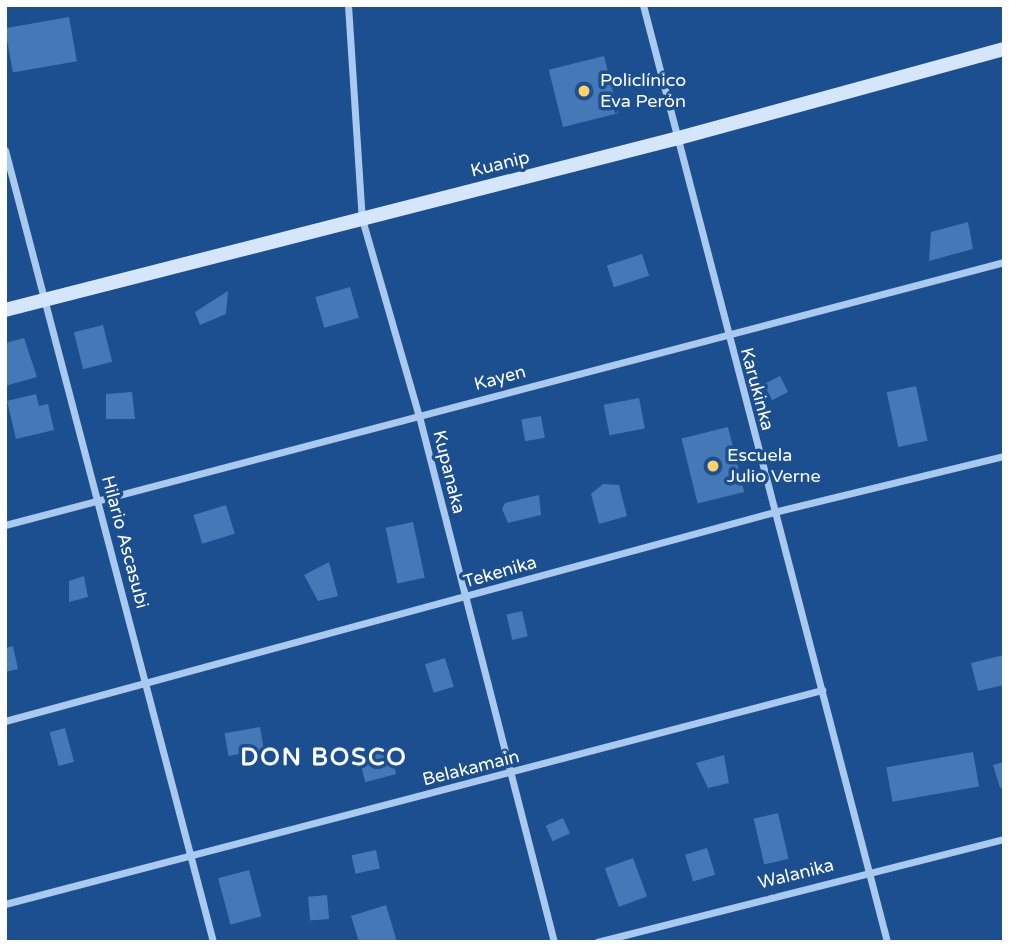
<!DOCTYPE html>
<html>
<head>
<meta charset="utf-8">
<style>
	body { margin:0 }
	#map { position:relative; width:1009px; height:947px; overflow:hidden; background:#1b4f8f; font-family:"Varela Round",sans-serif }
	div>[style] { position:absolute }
	.building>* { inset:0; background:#4478b7; transform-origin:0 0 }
	.minor>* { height:7px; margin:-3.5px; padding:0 3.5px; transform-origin:3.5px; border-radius:3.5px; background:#a9c9ee }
	.secondary>* { height:14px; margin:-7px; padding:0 7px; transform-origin:7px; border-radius:7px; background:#d6e6fa }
	.dots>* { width:19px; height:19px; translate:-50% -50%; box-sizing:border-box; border:4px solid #1b4f8f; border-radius:50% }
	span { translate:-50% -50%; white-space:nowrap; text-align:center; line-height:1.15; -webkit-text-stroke:7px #1b4f8f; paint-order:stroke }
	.poi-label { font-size:18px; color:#fff }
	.left { translate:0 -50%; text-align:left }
	.street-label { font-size:18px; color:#fff }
	.district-label { font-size:24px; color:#fff; font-weight:700; letter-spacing:2px }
	.frame { position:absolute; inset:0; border:7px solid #fff; pointer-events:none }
</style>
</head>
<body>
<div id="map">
	<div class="building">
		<div style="left:69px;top:17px;width:45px;height:65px;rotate:80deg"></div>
		<div style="left:604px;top:56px;width:59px;height:57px;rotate:76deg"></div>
		<div style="clip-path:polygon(968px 222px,973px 249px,929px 261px,931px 232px)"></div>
		<div style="left:642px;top:254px;width:23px;height:37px;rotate:72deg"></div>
		<div style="left:350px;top:287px;width:32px;height:36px;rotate:74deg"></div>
		<div style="clip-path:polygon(228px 291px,226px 314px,200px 325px,195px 312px)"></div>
		<div style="left:103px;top:325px;width:38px;height:30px;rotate:76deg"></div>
		<div style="clip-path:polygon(24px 338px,37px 377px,5px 386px,5px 343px)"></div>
		<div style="left:780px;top:376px;width:18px;height:18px;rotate:63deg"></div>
		<div style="left:916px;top:386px;width:56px;height:30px;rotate:78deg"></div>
		<div style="clip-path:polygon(132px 392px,135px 419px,106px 419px,106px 394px)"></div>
		<div style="clip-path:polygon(36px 394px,39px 406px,48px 404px,54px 430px,16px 439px,7px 401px)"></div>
		<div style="left:639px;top:398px;width:31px;height:36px;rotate:79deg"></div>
		<div style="left:541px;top:416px;width:22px;height:20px;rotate:80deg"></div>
		<div style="left:728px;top:427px;width:67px;height:48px;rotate:76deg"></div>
		<div style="clip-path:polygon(603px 484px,619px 485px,627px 516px,599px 524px,591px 494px)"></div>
		<div style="clip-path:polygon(539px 495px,541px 515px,508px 523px,502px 509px,505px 503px)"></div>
		<div style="left:226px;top:505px;width:30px;height:34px;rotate:73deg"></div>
		<div style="left:413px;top:522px;width:57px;height:28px;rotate:78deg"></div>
		<div style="clip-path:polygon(329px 562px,338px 596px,318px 601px,304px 575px)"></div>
		<div style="clip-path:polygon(84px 576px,88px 597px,69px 602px,69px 581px)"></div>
		<div style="left:522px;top:611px;width:26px;height:16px;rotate:77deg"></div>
		<div style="clip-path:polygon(13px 646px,18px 669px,5px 672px,5px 648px)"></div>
		<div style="clip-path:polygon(1004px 655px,1004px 685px,978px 691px,971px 663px)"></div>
		<div style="left:445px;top:658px;width:30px;height:21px;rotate:73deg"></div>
		<div style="left:260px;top:727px;width:23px;height:36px;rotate:80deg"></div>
		<div style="left:65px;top:728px;width:35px;height:16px;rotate:75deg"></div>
		<div style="left:389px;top:747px;width:28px;height:32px;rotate:75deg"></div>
		<div style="left:973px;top:752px;width:35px;height:88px;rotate:80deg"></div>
		<div style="clip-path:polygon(724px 755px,729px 783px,708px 788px,696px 763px)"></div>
		<div style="clip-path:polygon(1004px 762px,1004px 787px,1000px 788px,993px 765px)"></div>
		<div style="left:778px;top:813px;width:47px;height:25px;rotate:77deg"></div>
		<div style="left:563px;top:818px;width:17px;height:19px;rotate:66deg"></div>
		<div style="left:707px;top:848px;width:28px;height:23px;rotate:73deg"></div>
		<div style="left:376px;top:850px;width:19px;height:25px;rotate:78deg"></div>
		<div style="left:633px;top:858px;width:41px;height:30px;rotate:70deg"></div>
		<div style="left:249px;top:870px;width:48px;height:32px;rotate:75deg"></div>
		<div style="left:327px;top:895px;width:24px;height:19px;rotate:85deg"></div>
		<div style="clip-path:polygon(386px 905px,397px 942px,359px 942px,351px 916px)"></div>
	</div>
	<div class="minor">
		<div style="left:348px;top:5px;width:214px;rotate:86.3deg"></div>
		<div style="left:362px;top:219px;width:205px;rotate:73.9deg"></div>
		<div style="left:419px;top:416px;width:543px;rotate:75.61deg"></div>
		<div style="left:643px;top:5px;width:968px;rotate:75.4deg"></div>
		<div style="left:5px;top:150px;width:819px;rotate:75.28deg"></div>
		<div style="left:5px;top:525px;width:1033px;rotate:-14.75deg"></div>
		<div style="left:5px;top:721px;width:797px;rotate:-15.2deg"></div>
		<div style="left:774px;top:512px;width:237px;rotate:-13.7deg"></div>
		<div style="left:5px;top:904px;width:845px;rotate:-14.68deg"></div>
		<div style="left:597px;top:942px;width:420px;rotate:-14.2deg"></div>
	</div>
	<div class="secondary">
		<div style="left:5px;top:310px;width:691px;rotate:-14.32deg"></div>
		<div style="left:675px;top:139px;width:341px;rotate:-15.3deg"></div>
	</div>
	<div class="dots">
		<div style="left:584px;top:91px;background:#ffd166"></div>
		<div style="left:713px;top:466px;background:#ffd166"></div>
	</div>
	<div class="poi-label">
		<span class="left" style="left:600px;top:91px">Policlínico<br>Eva Perón</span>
		<span class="left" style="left:727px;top:466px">Escuela<br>Julio Verne</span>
	</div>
	<div class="street-label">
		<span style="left:500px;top:164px;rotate:-14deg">Kuanip</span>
		<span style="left:500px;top:378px;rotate:-15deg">Kayen</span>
		<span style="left:757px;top:389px;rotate:75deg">Karukinka</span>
		<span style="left:449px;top:472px;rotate:76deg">Kupanaka</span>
		<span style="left:125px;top:542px;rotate:75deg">Hilario Ascasubi</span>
		<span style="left:500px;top:572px;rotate:-16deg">Tekenika</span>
		<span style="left:471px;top:768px;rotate:-14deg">Belakamain</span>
		<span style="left:796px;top:874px;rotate:-14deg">Walanika</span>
	</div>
	<div class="district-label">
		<span style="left:324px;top:758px">DON BOSCO</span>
	</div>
	<div class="frame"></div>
</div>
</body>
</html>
